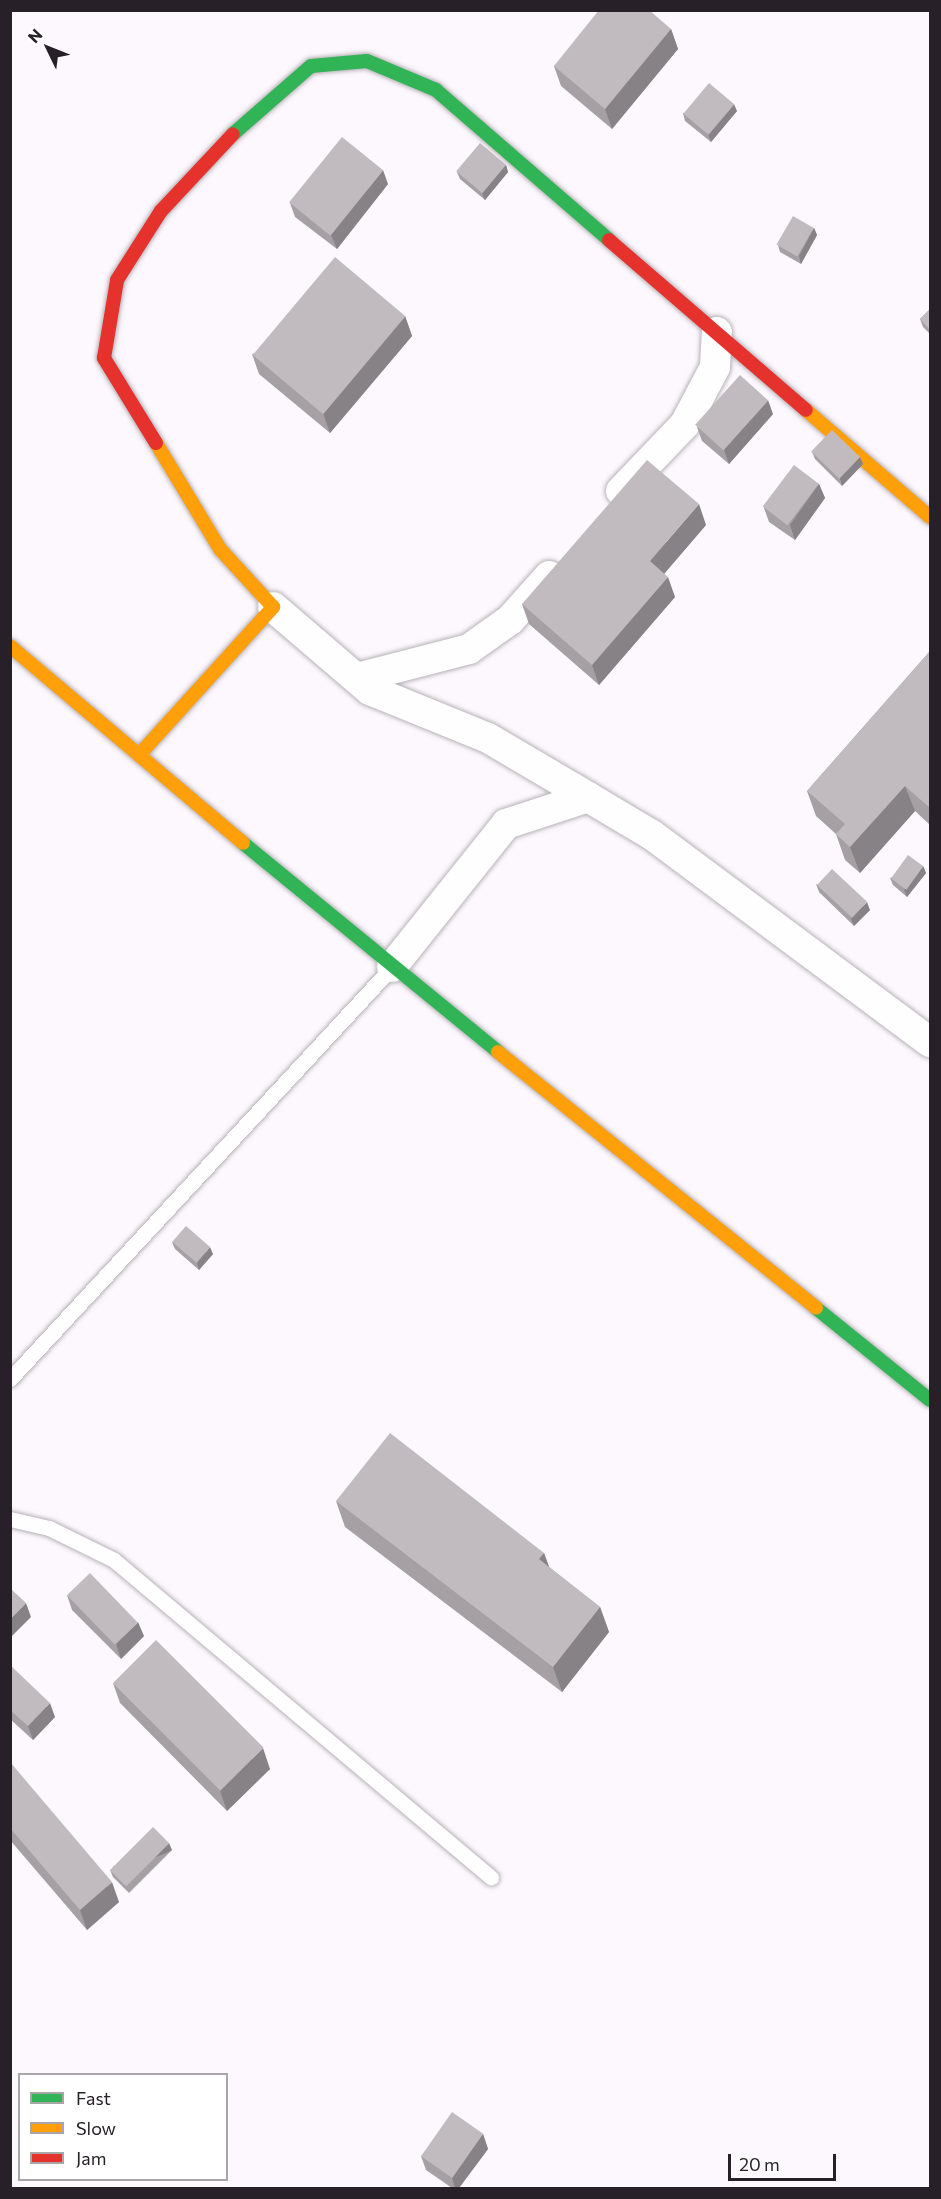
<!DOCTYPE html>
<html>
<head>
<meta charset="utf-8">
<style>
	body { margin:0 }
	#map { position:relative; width:941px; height:2199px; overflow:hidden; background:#fdf8fd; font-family:Commissioner,sans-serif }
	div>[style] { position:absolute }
	.roads { filter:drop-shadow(0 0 2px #b7b2b8) drop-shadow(0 0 2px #b7b2b8) }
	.lane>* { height:15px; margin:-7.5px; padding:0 7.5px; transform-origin:7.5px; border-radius:7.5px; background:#fffeff }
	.street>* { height:30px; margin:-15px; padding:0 15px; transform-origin:15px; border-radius:15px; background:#fffeff }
	.fast>* { height:14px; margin:-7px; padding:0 7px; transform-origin:7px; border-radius:7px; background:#30b455 }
	.slow>* { height:14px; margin:-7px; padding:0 7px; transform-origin:7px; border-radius:7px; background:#ff9f0a }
	.jam>* { height:14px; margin:-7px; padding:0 7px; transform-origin:7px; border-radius:7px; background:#e5322d }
	.wall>* { inset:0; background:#a6a0a4 }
	.shaded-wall>* { inset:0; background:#878286; transform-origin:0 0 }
	.building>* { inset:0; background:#c1babf; transform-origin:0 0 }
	span { translate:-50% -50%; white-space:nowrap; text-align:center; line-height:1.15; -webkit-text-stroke:4.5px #fff; paint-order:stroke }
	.frame { position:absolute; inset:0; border:12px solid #272028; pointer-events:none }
	.legend { position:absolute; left:18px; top:2073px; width:210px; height:108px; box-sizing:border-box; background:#fff; border:2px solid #a9a6a9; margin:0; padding:8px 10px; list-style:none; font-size:18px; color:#272028 }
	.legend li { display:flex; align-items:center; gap:12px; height:30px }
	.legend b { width:30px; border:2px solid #a9a6a9 }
	.north { position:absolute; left:18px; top:18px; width:60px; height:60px; -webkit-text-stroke:4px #fff; paint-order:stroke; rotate:313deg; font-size:16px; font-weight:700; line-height:24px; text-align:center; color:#272028 }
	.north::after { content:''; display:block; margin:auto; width:21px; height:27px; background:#272028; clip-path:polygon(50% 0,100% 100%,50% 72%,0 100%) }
	.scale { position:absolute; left:728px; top:2154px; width:108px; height:27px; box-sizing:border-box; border:3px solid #272028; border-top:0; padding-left:8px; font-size:18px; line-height:21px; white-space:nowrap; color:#272028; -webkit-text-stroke:4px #fff; paint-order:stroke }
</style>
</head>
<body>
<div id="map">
	<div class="roads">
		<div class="lane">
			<div style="left:10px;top:1379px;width:562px;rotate:-47.16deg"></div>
			<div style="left:10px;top:1519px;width:40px;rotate:13deg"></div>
			<div style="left:49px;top:1528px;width:72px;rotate:26.2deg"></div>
			<div style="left:114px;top:1560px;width:493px;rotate:40.1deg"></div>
		</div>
		<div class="street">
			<div style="left:621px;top:491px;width:93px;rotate:-46.3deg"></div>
			<div style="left:685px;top:424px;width:64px;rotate:-62.2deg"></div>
			<div style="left:715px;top:367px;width:35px;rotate:-87deg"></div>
			<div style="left:273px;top:607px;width:128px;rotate:40.6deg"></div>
			<div style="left:370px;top:690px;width:127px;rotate:22.1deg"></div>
			<div style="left:488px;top:738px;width:116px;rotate:30.5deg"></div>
			<div style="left:357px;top:678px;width:116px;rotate:-14.5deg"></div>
			<div style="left:469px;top:649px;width:50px;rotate:-35.3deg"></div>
			<div style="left:510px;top:620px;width:59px;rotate:-48.4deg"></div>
			<div style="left:392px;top:967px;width:183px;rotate:-51.4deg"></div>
			<div style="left:506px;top:824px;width:86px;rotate:-18.2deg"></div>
			<div style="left:588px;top:797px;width:74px;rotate:30.7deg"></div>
			<div style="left:652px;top:835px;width:347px;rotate:36.7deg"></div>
		</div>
		<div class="fast">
			<div style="left:233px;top:134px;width:103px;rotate:-41.1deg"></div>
			<div style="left:311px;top:66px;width:56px;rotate:-5.1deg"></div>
			<div style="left:367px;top:61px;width:75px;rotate:22.8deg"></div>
			<div style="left:436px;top:90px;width:229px;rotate:40.9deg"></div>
			<div style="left:243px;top:843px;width:330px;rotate:39.3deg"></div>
			<div style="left:816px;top:1308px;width:146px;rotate:38.9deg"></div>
		</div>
		<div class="slow">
			<div style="left:806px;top:410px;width:164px;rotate:40.8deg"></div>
			<div style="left:10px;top:646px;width:305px;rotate:40.2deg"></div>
			<div style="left:139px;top:755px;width:200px;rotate:-47.8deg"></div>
			<div style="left:273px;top:607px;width:79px;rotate:-132.4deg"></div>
			<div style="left:220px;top:549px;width:124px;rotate:-121.1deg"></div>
			<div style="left:498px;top:1052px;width:408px;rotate:38.8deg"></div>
		</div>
		<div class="jam">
			<div style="left:609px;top:240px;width:260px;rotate:40.8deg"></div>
			<div style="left:156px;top:443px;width:100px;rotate:-121.5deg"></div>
			<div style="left:104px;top:358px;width:79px;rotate:-80.5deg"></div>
			<div style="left:117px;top:280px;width:82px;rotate:-57.5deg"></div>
			<div style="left:161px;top:211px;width:105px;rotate:-46.9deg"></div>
		</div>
	</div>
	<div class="wall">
		<div style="clip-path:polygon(671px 29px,678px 49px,612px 129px,561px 86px,554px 66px)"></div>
		<div style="clip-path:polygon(737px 111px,711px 142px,685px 121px,683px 113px)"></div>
		<div style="clip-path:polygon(506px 165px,508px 172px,485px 200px,460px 179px,457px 172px)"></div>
		<div style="clip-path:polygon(388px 184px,337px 249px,295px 217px,290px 203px)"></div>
		<div style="clip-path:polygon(814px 228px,817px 235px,801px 264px,780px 252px,778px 245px)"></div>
		<div style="clip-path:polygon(930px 309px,930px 334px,923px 327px,920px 319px)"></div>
		<div style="clip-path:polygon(405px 316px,412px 336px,330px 433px,259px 374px,252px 354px)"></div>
		<div style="clip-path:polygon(773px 414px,729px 464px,702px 441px,697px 427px)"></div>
		<div style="clip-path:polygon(812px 452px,863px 464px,842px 486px,815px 459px)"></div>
		<div style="clip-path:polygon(819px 484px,825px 498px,795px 540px,769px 522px,764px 508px)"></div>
		<div style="clip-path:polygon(706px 525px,664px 574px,675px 597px,599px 685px,529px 624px,522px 604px)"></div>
		<div style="clip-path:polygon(930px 651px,930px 825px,915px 811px,860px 873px,845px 860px,836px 834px,816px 816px,807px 791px)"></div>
		<div style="clip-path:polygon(923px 866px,926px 873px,907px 897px,893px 885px,890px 878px)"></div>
		<div style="clip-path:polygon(816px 884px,870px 910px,854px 926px,819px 892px)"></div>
		<div style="clip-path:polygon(172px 1242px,213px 1254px,199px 1270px,175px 1249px)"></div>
		<div style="clip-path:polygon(336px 1501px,544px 1553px,549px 1567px,600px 1607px,609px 1632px,562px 1692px,345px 1527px)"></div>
		<div style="clip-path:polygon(67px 1595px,144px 1636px,121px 1659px,72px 1610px)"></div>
		<div style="clip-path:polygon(10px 1665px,55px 1717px,33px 1740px,10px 1719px)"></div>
		<div style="clip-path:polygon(113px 1683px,270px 1769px,227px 1811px,120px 1703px)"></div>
		<div style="clip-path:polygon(10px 1762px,119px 1902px,87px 1930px,10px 1840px)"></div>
		<div style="clip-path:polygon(172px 1850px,129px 1893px,113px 1877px,110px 1870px)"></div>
		<div style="clip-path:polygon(483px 2134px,488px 2149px,459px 2188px,452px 2188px,426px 2170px,421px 2156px)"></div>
	</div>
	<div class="shaded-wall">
		<div style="clip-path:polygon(671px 29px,678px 49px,612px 129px,605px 109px)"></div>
		<div style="clip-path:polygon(734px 104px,737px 111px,711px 142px,708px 134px)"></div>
		<div style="clip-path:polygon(506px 165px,508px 172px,485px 200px,482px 193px)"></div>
		<div style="clip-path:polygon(383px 170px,388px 184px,337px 249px,331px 235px)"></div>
		<div style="clip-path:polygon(814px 228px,817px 235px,801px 264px,799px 256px)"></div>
		<div style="clip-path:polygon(405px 316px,412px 336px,330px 433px,323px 413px)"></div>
		<div style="clip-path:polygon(768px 400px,773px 414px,729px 464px,724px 450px)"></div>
		<div style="clip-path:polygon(860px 457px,863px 464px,842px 486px,840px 478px)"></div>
		<div style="clip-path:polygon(819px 484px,825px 498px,795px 540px,790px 525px)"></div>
		<div style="clip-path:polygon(699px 504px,706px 525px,657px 582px,650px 561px)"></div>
		<div style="clip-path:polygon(668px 577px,675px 597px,599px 685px,592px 665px)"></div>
		<div style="clip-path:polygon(905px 786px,915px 811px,860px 873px,850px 847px)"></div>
		<div style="clip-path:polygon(923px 866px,926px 873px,907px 897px,904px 890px)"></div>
		<div style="clip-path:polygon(867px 902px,870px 910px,854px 926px,851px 919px)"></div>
		<div style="clip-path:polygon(210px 1247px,213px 1254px,199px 1270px,197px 1263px)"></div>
		<div style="clip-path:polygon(544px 1553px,553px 1578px,539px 1559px)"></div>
		<div style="clip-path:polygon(26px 1603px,31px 1617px,10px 1638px,10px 1619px)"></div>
		<div style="clip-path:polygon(600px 1607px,609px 1632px,562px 1692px,553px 1667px)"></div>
		<div style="clip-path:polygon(138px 1622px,144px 1636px,121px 1659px,116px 1644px)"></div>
		<div style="clip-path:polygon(50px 1703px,55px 1717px,33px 1740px,28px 1726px)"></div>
		<div style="clip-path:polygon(263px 1748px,270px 1769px,227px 1811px,220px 1791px)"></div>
		<div style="left:169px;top:1843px;width:8px;height:61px;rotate:67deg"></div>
		<div style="clip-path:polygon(112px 1882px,119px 1902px,87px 1930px,80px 1910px)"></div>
		<div style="clip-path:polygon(483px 2134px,488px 2149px,459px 2188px,455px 2188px,452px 2178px)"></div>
	</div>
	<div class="building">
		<div style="clip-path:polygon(599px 10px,649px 10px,671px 29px,605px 109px,554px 66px)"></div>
		<div style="left:709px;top:83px;width:33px;height:40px;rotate:40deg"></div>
		<div style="left:342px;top:137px;width:53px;height:84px;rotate:39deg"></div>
		<div style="left:480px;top:143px;width:34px;height:37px;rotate:40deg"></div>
		<div style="left:793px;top:216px;width:24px;height:33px;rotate:30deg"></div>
		<div style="left:335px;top:257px;width:92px;height:128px;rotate:40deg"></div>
		<div style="clip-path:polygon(930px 309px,930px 330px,920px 319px)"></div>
		<div style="left:740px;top:375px;width:38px;height:67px;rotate:42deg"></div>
		<div style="left:832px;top:430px;width:39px;height:30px;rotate:44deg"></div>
		<div style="clip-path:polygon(647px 460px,699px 504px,650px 561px,668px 577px,592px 665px,522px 604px)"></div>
		<div style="left:794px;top:465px;width:31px;height:52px;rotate:37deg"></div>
		<div style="clip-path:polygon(930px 651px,930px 808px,905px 786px,850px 847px,836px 834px,845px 824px,807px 791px)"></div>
		<div style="left:908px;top:855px;width:19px;height:29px;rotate:36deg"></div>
		<div style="left:832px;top:869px;width:48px;height:22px;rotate:43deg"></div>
		<div style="left:186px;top:1226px;width:32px;height:21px;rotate:41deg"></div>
		<div style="clip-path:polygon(390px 1433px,544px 1553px,539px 1559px,600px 1607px,553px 1667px,336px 1501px)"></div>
		<div style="left:90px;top:1573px;width:69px;height:32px;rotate:46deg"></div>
		<div style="clip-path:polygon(10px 1588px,26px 1603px,10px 1619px)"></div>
		<div style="left:156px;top:1640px;width:152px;height:61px;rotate:45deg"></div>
		<div style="clip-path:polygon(10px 1665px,50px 1703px,28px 1726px,10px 1710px)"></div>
		<div style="clip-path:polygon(10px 1762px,112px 1882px,80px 1910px,10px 1828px)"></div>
		<div style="left:153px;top:1827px;width:23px;height:61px;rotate:45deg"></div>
		<div style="left:452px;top:2112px;width:38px;height:54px;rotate:35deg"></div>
	</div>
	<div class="frame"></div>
	<ul class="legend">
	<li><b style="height:8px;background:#30b455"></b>Fast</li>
	<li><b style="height:8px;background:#ff9f0a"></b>Slow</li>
	<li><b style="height:8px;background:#e5322d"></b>Jam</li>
	</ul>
	<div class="north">N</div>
	<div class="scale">20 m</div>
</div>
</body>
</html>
